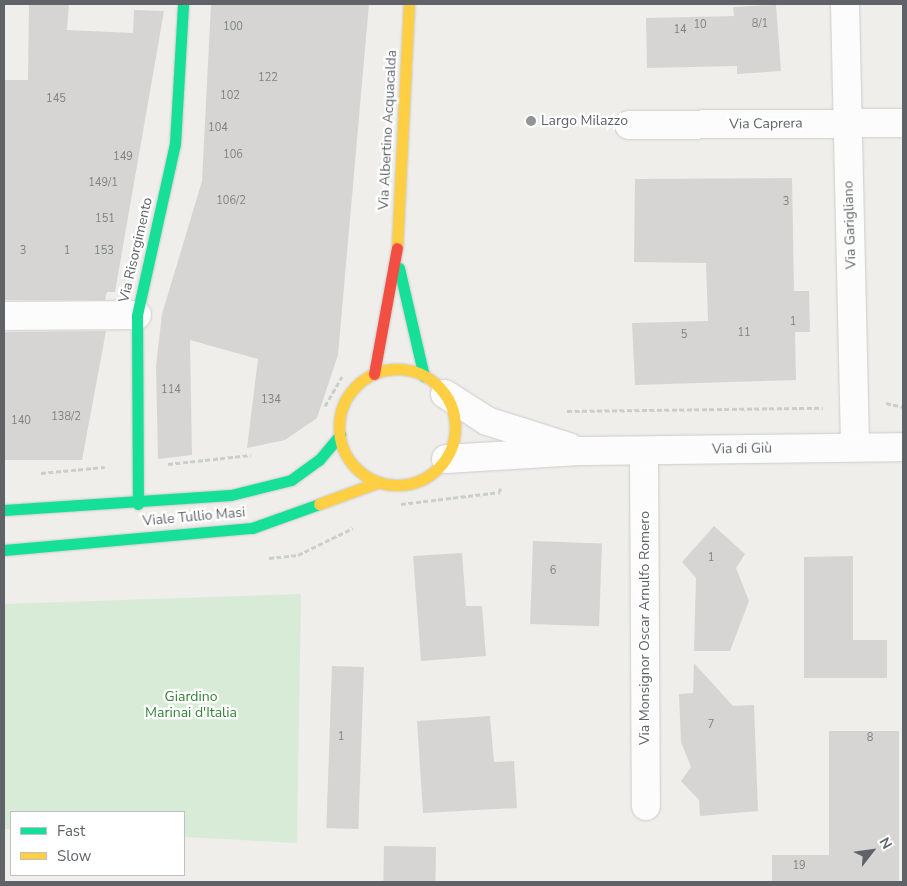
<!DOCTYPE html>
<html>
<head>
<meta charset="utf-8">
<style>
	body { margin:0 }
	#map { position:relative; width:907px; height:886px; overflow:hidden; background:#efeeea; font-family:"Nunito Sans",sans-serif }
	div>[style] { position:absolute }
	.green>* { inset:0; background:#d8ebd6 }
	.building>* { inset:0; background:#d6d5d3; transform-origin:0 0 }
	.path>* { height:3px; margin-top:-1.5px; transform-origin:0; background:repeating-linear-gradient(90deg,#cacfcc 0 5px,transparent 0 7.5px) }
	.roads { filter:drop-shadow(0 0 1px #cbcccc) drop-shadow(0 0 1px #cbcccc) }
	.street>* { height:28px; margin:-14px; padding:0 14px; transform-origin:14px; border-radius:14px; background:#fdfcfc }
	.fast>* { height:11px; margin:-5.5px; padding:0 5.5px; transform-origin:5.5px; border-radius:5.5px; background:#16e098 }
	.slow>* { height:11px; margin:-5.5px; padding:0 5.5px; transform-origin:5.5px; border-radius:5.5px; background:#ffcf43 }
	.slow>.ring { margin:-5.5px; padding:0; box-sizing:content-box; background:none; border:11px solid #ffcf43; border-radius:50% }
	.jam>* { height:11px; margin:-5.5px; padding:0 5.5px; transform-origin:5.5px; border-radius:5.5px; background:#f24e42 }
	.dots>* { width:14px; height:14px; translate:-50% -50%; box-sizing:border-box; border:2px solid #fff; border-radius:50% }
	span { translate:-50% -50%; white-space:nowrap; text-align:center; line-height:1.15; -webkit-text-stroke:4.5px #fff; paint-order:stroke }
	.number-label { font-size:11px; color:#7e8184 }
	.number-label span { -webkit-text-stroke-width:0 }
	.poi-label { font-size:14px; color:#5f6368 }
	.left { translate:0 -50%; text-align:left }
	.street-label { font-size:14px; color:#5f6368 }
	.park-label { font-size:14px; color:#348238 }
	.frame { position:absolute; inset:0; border:5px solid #5f6368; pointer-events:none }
	.legend { position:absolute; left:10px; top:811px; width:175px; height:65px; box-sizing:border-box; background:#fff; border:1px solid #bfc1c3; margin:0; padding:6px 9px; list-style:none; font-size:15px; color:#5f6368 }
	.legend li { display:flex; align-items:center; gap:10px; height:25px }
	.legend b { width:25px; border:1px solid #bfc1c3 }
	.north { position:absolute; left:847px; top:826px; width:50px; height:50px; -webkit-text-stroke:4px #fff; paint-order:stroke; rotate:60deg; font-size:14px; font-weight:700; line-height:20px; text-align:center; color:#5f6368 }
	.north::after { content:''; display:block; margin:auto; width:18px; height:22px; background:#5f6368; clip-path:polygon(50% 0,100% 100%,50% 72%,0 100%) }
</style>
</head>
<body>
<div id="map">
	<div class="green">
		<div style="clip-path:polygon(301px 594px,297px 843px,184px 837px,184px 812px,11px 812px,11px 829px,4px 829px,4px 604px)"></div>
	</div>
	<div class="building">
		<div style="clip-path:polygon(29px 4px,69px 4px,67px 30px,133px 33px,134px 10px,164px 11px,115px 292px,107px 292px,105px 300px,4px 300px,4px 80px,28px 80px)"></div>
		<div style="clip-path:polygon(211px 4px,369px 4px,338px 355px,317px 418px,285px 440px,247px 448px,258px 359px,190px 340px,192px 455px,158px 459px,156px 366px,162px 314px,202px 181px)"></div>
		<div style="clip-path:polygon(776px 5px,781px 71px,737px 74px,737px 66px,647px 68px,646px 18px,734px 16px,733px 7px)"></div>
		<div style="clip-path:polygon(792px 178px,794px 291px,809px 291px,810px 332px,795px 332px,796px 380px,635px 385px,632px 323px,708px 321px,706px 263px,634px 262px,635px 179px)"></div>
		<div style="clip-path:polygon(106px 331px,82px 460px,4px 460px,4px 332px)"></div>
		<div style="clip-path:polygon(714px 526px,745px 554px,736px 568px,749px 601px,730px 651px,694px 651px,696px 578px,682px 562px)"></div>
		<div style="left:533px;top:541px;width:69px;height:83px;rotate:2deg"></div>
		<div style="clip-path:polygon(462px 553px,466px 606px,482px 606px,486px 656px,421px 661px,413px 556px)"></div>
		<div style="clip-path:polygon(853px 556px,853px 640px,887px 640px,887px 678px,804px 678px,804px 557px)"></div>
		<div style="clip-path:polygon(694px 663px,733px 706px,754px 705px,758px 811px,700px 816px,699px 800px,681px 781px,691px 767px,681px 742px,679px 694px,693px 693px)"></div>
		<div style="left:332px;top:666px;width:32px;height:162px;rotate:2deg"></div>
		<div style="clip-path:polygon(490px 716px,494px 762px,514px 761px,517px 808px,423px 813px,417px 721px)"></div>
		<div style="clip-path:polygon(829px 731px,899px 731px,899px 882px,772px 882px,772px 855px,829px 855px)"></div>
		<div style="left:384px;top:846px;width:52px;height:36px;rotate:1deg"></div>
	</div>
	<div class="path">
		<div style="left:886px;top:403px;width:17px;rotate:13deg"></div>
		<div style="left:325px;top:406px;width:34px;rotate:-60deg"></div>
		<div style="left:567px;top:411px;width:256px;rotate:-0.7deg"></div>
		<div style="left:168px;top:464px;width:83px;rotate:-6.2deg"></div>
		<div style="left:41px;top:473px;width:64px;rotate:-5.4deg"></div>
		<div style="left:401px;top:504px;width:100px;rotate:-6.9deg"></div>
		<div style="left:500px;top:492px;width:4px;rotate:-90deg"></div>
		<div style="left:269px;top:558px;width:29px;rotate:-6deg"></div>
		<div style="left:298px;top:555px;width:61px;rotate:-26.1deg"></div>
	</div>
	<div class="roads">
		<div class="street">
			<div style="left:845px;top:4px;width:443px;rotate:88.7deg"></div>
			<div style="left:629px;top:125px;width:274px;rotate:-0.4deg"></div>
			<div style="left:4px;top:316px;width:133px;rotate:-0.4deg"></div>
			<div style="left:445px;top:394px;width:50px;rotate:32.7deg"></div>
			<div style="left:487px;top:421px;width:86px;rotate:17.6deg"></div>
			<div style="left:644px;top:451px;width:355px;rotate:89.7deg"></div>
			<div style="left:446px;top:459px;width:134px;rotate:-3.4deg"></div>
			<div style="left:580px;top:451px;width:323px;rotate:-0.7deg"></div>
		</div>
		<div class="fast">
			<div style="left:399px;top:268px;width:111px;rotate:77deg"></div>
			<div style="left:138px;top:504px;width:189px;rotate:-90.3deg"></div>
			<div style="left:137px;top:315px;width:175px;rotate:-77.5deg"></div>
			<div style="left:175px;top:144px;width:140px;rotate:-86.7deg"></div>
			<div style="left:4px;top:510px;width:227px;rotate:-3.8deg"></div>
			<div style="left:231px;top:495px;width:62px;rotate:-14deg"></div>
			<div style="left:291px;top:480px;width:34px;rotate:-36deg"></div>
			<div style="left:319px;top:460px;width:33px;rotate:-50deg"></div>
			<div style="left:4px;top:550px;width:249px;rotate:-5.1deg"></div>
			<div style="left:252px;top:528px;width:71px;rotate:-19.7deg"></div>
		</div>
		<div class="slow">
			<div style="left:397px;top:248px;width:244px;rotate:-87.2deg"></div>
			<div class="ring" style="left:339px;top:369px;width:105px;height:105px"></div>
			<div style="left:319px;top:504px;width:64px;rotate:-20.1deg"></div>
		</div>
		<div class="jam">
			<div style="left:374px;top:374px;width:128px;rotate:-79.7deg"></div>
		</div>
	</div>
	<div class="dots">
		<div style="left:531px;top:121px;background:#919496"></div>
	</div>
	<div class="number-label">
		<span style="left:760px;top:24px">8/1</span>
		<span style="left:700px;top:25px">10</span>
		<span style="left:233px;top:27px">100</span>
		<span style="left:680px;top:30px">14</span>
		<span style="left:268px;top:78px">122</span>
		<span style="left:230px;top:96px">102</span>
		<span style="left:56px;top:99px">145</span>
		<span style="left:218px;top:128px">104</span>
		<span style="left:233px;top:155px">106</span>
		<span style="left:123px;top:157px">149</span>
		<span style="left:103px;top:183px">149/1</span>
		<span style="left:231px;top:201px">106/2</span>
		<span style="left:786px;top:202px">3</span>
		<span style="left:105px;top:219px">151</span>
		<span style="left:23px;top:251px">3</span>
		<span style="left:67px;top:251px">1</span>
		<span style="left:104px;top:251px">153</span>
		<span style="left:793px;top:322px">1</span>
		<span style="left:744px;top:333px">11</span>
		<span style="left:684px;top:335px">5</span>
		<span style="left:171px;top:390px">114</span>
		<span style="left:271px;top:400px">134</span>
		<span style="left:66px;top:417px">138/2</span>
		<span style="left:21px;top:421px">140</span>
		<span style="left:711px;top:558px">1</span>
		<span style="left:553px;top:571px">6</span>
		<span style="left:711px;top:725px">7</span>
		<span style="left:341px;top:737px">1</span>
		<span style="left:870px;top:738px">8</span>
		<span style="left:799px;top:866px">19</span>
	</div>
	<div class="poi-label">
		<span class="left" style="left:541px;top:121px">Largo Milazzo</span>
	</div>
	<div class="street-label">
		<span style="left:766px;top:124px;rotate:-1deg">Via Caprera</span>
		<span style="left:388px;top:130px;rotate:-87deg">Via Albertino Acquacalda</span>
		<span style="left:850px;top:225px;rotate:-92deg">Via Garigliano</span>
		<span style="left:136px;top:250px;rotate:-77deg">Via Risorgimento</span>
		<span style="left:742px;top:449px;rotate:-1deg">Via di Giù</span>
		<span style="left:194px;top:517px;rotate:-5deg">Viale Tullio Masi</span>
		<span style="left:645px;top:628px;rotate:-90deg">Via Monsignor Oscar Arnulfo Romero</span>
	</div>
	<div class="park-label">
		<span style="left:191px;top:705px">Giardino<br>Marinai d'Italia</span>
	</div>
	<div class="frame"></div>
	<ul class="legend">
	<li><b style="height:6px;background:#16e098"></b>Fast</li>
	<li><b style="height:6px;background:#ffcf43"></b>Slow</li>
	</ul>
	<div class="north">N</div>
</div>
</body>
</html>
